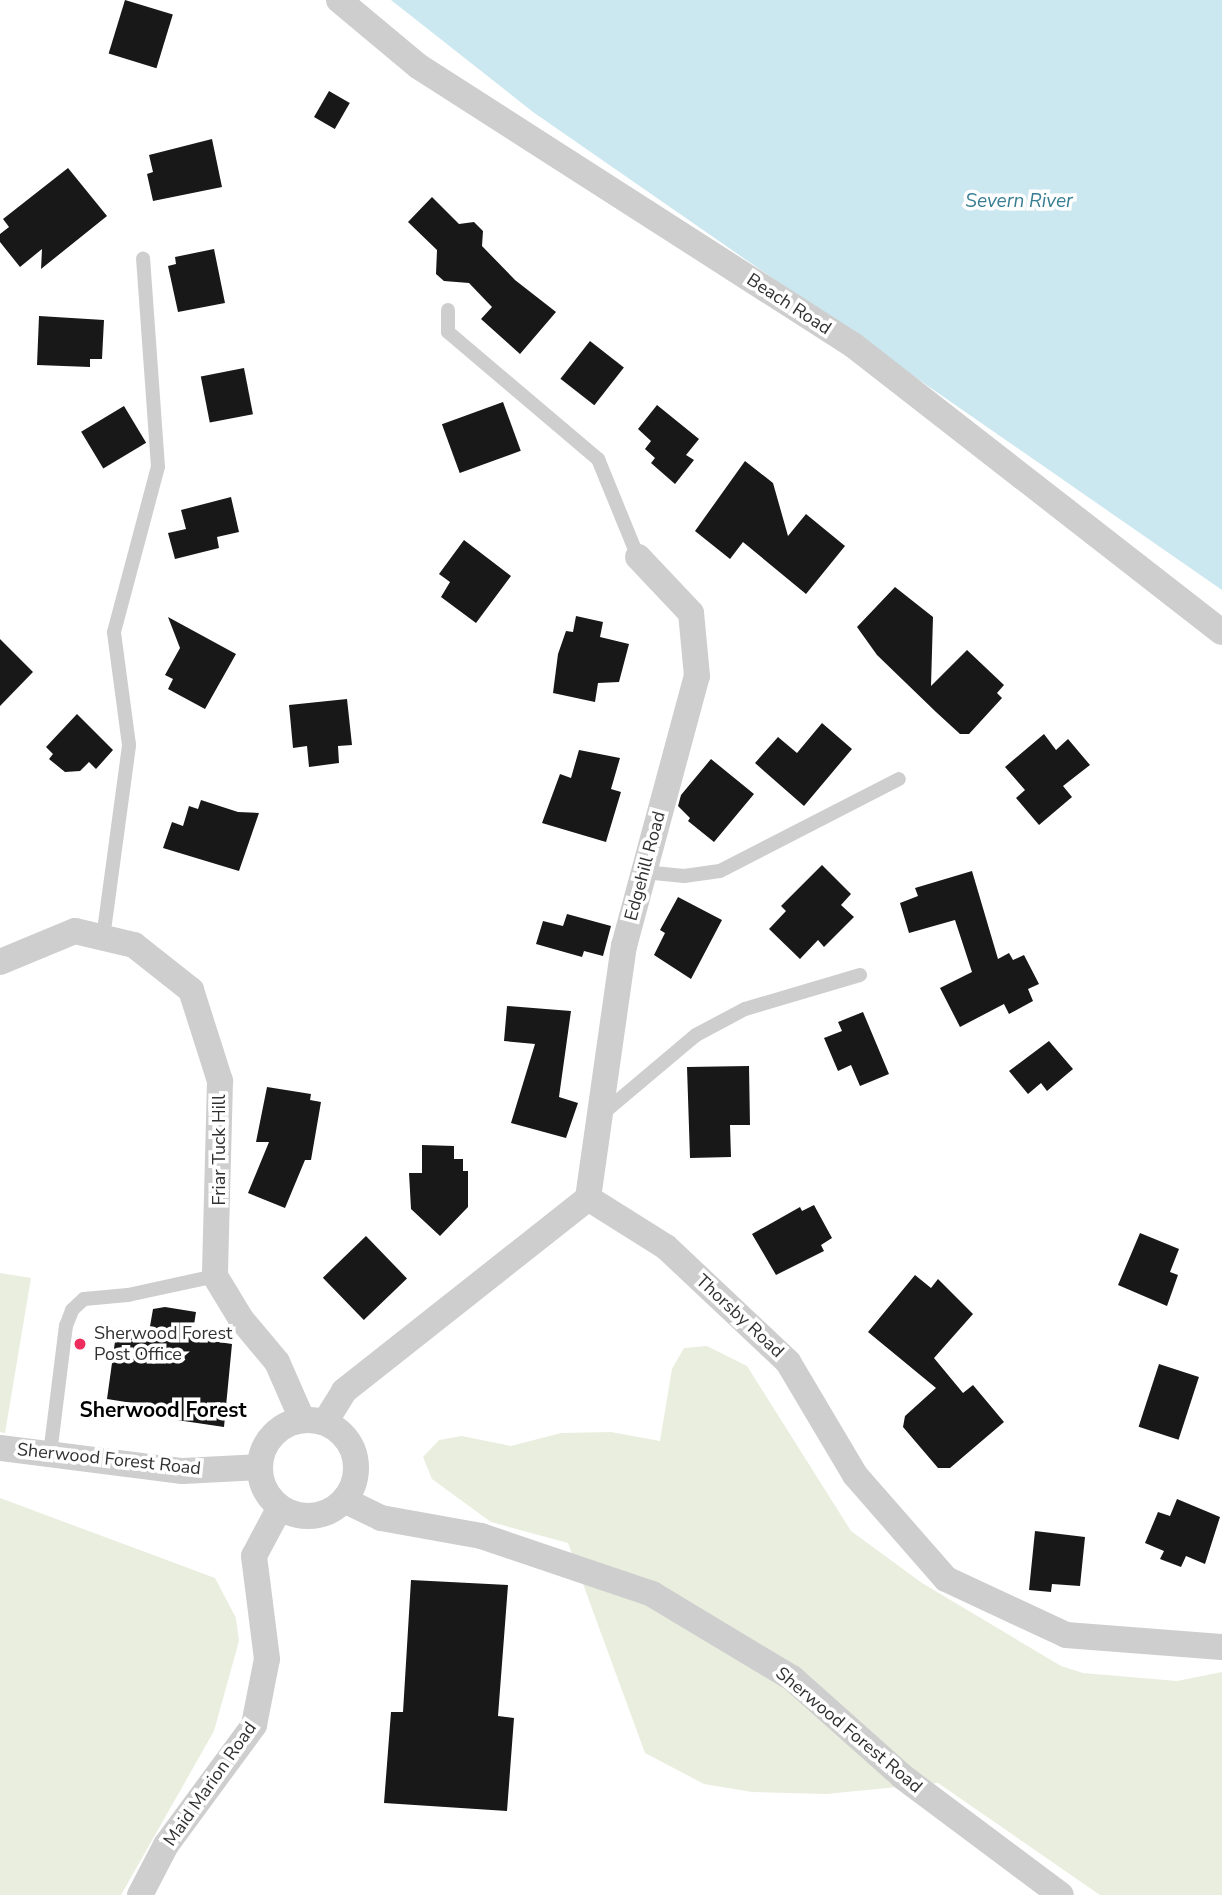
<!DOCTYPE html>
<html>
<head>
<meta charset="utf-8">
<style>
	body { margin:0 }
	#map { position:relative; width:1222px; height:1895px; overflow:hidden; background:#fff; font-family:"Nunito Sans",sans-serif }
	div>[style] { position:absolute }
	.green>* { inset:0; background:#eaeedf }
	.water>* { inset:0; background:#cbe7ef }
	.building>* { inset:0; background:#181818; transform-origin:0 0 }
	.service>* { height:14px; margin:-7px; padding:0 7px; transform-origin:7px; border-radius:7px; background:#cecece }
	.minor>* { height:26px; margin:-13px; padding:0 13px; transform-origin:13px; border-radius:13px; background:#cecece }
	.minor>.ring { margin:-13px; padding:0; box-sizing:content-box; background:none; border:26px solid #cecece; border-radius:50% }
	.dots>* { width:19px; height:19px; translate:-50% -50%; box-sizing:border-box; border:4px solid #fff; border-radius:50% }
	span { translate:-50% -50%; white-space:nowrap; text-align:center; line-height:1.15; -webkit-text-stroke:7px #fff; paint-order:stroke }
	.street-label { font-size:18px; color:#313131 }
	.poi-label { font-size:18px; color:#313131 }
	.left { translate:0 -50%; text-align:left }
	.water-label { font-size:19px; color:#387e92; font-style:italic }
	.quarter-label { font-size:21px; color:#000; font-weight:700 }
</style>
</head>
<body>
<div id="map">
	<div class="green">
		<div style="clip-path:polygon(0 1273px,31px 1278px,5px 1433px,0 1432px)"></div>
		<div style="clip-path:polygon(707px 1346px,747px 1366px,851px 1531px,922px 1583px,1061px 1666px,1083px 1673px,1177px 1681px,1222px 1672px,1222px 1895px,1100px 1895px,938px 1783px,826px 1794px,752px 1792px,704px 1784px,645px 1753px,568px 1543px,491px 1522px,432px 1479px,423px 1457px,439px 1440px,462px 1436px,511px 1446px,561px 1433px,611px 1432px,660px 1441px,672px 1369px,684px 1348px)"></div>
		<div style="clip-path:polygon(0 1498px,215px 1578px,236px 1618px,239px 1641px,214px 1731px,121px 1895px,0 1895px)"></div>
	</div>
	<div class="water">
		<div style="clip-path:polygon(391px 0,1222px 0,1222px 590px,533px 112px)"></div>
	</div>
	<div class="building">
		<div style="left:125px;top:0;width:50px;height:56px;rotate:17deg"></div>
		<div style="left:329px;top:91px;width:24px;height:30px;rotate:30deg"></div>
		<div style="clip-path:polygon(212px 139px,222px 187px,153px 201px,147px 174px,153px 172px,149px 155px)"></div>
		<div style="clip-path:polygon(68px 168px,107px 216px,41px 269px,42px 249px,20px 267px,0 242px,0 234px,9px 227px,3px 219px)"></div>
		<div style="clip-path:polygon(432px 197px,459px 224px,474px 222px,483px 231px,482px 246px,515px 280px,556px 312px,520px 354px,481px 319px,492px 307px,469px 283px,444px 281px,436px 274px,437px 250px,408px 222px)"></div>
		<div style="clip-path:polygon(214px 249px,225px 303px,178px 312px,168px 266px,176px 264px,175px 257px)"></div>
		<div style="clip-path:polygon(39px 316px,104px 320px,102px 359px,90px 359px,90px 367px,37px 365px)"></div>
		<div style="left:590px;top:341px;width:43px;height:48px;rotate:38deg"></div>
		<div style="left:244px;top:368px;width:47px;height:44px;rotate:79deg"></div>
		<div style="left:503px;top:402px;width:52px;height:65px;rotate:70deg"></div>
		<div style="clip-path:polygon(657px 405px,699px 439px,686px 455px,694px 460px,675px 484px,651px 463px,655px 458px,645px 449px,651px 441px,638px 429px)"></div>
		<div style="left:124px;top:406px;width:43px;height:50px;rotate:59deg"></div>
		<div style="clip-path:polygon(745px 461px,773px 483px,788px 536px,806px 514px,845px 546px,806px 594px,743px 542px,730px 559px,695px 531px)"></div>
		<div style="clip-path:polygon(231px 497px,239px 532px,217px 537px,219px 548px,175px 559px,168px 533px,186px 529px,181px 510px)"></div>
		<div style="clip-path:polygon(464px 540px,511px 576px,476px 623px,441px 597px,450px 582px,439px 574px)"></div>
		<div style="clip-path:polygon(895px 587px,933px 617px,931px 686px,967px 650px,1004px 685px,997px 693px,1002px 698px,969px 734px,960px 734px,936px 712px,877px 655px,857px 627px)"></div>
		<div style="clip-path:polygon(576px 616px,603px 622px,600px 637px,629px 644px,619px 682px,598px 683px,595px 702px,553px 693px,558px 654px,566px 631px,573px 632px)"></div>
		<div style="clip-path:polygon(168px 617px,236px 654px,205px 709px,168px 689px,173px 679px,165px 675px,180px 648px)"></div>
		<div style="clip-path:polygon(0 639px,33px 672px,0 706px)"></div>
		<div style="clip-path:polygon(347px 699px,352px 745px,338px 746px,339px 763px,309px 767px,307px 746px,293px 748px,289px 705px)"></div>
		<div style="clip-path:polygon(77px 714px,113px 750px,96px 769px,89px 762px,80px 771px,65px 772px,49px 759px,53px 754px,46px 747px)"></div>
		<div style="clip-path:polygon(822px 723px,852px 749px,804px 806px,755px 763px,778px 737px,797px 753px)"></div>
		<div style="clip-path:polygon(1044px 734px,1056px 750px,1068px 739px,1090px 765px,1063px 786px,1072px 797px,1039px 825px,1016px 798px,1025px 790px,1005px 767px)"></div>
		<div style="clip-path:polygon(579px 750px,620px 758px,611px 789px,621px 792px,606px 842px,542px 823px,560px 774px,571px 778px)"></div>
		<div style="clip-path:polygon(711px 759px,754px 794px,714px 842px,688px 821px,690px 818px,678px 806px,681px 795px)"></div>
		<div style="clip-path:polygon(201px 800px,238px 812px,259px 813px,239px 871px,163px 848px,172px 822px,183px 826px,189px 806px,198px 809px)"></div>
		<div style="clip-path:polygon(822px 865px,851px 894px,841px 905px,854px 917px,824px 947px,818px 940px,800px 959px,769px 929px,786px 911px,781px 906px)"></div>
		<div style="clip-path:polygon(972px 871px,998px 959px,1009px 953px,1013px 960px,1024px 955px,1039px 984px,1028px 989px,1033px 1001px,1009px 1014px,1004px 1004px,960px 1027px,940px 988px,972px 972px,955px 920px,909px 933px,900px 903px,918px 896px,915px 888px)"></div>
		<div style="clip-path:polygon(678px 897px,722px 920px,691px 979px,654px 955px,665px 933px,660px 930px)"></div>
		<div style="clip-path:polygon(567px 914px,611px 926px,603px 956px,584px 951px,582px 957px,536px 944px,543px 921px,563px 926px)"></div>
		<div style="clip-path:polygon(507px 1006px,571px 1011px,559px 1097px,578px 1103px,566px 1138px,511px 1123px,535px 1044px,504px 1041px)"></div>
		<div style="clip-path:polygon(863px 1012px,889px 1074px,860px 1086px,851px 1065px,838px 1071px,824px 1038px,842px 1031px,838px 1022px)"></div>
		<div style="clip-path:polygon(1049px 1041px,1073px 1069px,1047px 1091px,1041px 1083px,1028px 1094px,1009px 1071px)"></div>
		<div style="clip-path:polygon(749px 1066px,750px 1125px,730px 1125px,731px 1157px,690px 1158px,687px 1067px)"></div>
		<div style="clip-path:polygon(267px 1087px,311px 1094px,310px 1100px,321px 1102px,311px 1160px,305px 1160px,285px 1208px,248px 1193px,269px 1142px,256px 1142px)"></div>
		<div style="clip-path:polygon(422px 1145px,454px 1146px,454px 1159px,463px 1159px,463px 1171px,468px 1171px,468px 1207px,440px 1236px,411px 1209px,409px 1173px,422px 1173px)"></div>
		<div style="clip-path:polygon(814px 1205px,832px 1238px,821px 1245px,824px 1251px,776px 1275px,752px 1234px,800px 1207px,802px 1211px)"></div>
		<div style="clip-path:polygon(1140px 1233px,1179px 1249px,1170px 1272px,1178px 1275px,1167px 1306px,1118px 1285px)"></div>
		<div style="left:366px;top:1236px;width:59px;height:60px;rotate:46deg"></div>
		<div style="clip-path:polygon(915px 1275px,931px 1288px,938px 1279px,973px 1314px,934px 1358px,963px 1393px,973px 1385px,1004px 1422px,950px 1468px,938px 1468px,903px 1427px,905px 1416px,936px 1388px,868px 1332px)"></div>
		<div style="clip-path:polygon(165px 1307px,196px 1312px,192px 1338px,232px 1344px,224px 1427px,143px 1415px,145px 1405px,107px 1399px,117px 1327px,149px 1332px,153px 1309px)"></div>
		<div style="left:1159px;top:1364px;width:42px;height:66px;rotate:18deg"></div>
		<div style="clip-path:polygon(1177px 1499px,1220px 1517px,1205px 1564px,1186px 1556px,1181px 1567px,1160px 1559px,1164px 1551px,1145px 1543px,1158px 1512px,1170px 1516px)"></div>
		<div style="clip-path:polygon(1035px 1531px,1085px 1537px,1080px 1586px,1052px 1584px,1051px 1592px,1029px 1590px)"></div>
		<div style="clip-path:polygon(411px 1580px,508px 1585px,498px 1716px,514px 1718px,507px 1811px,384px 1803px,391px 1712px,403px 1712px)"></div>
	</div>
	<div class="service">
		<div style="left:448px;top:310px;width:22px;rotate:90deg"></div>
		<div style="left:448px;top:332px;width:197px;rotate:40.3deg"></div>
		<div style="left:598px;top:459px;width:106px;rotate:67.8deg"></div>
		<div style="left:644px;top:872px;width:40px;rotate:5.7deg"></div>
		<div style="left:684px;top:876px;width:36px;rotate:-8deg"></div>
		<div style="left:720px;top:871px;width:201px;rotate:-27.2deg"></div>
		<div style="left:103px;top:938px;width:195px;rotate:-82.3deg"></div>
		<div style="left:129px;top:745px;width:114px;rotate:-97.6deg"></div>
		<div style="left:114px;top:632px;width:171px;rotate:-75.1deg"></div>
		<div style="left:158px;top:467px;width:209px;rotate:-94.1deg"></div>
		<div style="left:601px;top:1115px;width:124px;rotate:-40.1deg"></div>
		<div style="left:696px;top:1035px;width:55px;rotate:-28deg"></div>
		<div style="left:745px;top:1009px;width:120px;rotate:-16.5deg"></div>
		<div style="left:50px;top:1454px;width:129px;rotate:-82.9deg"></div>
		<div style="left:66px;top:1326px;width:17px;rotate:-69deg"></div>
		<div style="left:72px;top:1310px;width:16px;rotate:-43deg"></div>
		<div style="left:84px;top:1299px;width:44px;rotate:-5.2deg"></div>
		<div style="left:128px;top:1295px;width:89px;rotate:-12.3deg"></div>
	</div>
	<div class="minor">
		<div style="left:339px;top:0;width:103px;rotate:39.9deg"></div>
		<div style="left:418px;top:66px;width:517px;rotate:32.68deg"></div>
		<div style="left:853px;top:345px;width:467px;rotate:37.9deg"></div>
		<div style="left:0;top:962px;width:81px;rotate:-22.5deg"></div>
		<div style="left:75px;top:931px;width:61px;rotate:13.3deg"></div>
		<div style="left:134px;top:945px;width:73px;rotate:38.3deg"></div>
		<div style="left:191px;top:990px;width:96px;rotate:72.3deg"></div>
		<div style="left:220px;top:1081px;width:195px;rotate:91.5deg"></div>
		<div style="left:215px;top:1276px;width:50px;rotate:58.8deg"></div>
		<div style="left:241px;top:1319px;width:56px;rotate:50.1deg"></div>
		<div style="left:277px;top:1362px;width:62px;rotate:66.3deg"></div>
		<div style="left:588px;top:1198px;width:92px;rotate:32.1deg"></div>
		<div style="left:666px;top:1247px;width:168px;rotate:43.3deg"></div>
		<div style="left:788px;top:1362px;width:131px;rotate:59.3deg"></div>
		<div style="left:855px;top:1475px;width:138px;rotate:48.8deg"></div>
		<div style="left:946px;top:1579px;width:132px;rotate:25deg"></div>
		<div style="left:1066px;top:1635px;width:156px;rotate:4.4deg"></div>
		<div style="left:588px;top:1198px;width:255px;rotate:-81.9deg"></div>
		<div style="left:624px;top:946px;width:280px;rotate:-74.9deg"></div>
		<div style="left:697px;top:676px;width:63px;rotate:-95.4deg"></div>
		<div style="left:691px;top:613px;width:77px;rotate:-133.4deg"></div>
		<div class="ring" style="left:260px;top:1420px;width:70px;height:70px"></div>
		<div style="left:325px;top:1422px;width:36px;rotate:-58deg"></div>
		<div style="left:344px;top:1391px;width:311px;rotate:-38.3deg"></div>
		<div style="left:0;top:1448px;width:184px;rotate:7.2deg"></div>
		<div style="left:183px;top:1471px;width:76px;rotate:-3deg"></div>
		<div style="left:344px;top:1500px;width:41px;rotate:25.9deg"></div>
		<div style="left:381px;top:1518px;width:102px;rotate:10.2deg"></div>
		<div style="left:481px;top:1536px;width:181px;rotate:18.7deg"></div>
		<div style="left:652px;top:1594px;width:163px;rotate:31deg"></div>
		<div style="left:792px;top:1678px;width:149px;rotate:41.7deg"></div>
		<div style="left:903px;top:1777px;width:197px;rotate:36.8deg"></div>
		<div style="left:140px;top:1895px;width:56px;rotate:-62.5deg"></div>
		<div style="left:166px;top:1845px;width:149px;rotate:-53.7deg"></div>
		<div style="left:254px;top:1725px;width:67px;rotate:-78.9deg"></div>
		<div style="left:267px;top:1659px;width:104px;rotate:-97.2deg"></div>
		<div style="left:254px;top:1556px;width:55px;rotate:-62deg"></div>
	</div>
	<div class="dots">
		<div style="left:80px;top:1344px;background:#ee2d5c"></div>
	</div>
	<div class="street-label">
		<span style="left:789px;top:304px;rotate:33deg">Beach Road</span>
		<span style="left:645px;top:866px;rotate:-75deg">Edgehill Road</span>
		<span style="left:219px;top:1150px;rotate:-90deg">Friar Tuck Hill</span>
		<span style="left:740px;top:1316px;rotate:43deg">Thorsby Road</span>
		<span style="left:109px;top:1459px;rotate:6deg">Sherwood Forest Road</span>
		<span style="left:849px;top:1730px;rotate:40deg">Sherwood Forest Road</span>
		<span style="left:210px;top:1784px;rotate:-55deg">Maid Marion Road</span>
	</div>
	<div class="poi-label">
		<span class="left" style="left:94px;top:1344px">Sherwood Forest<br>Post Office</span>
	</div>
	<div class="water-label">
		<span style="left:1019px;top:202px">Severn River</span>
	</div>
	<div class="quarter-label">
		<span style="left:163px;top:1410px">Sherwood Forest</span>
	</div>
</div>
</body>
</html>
